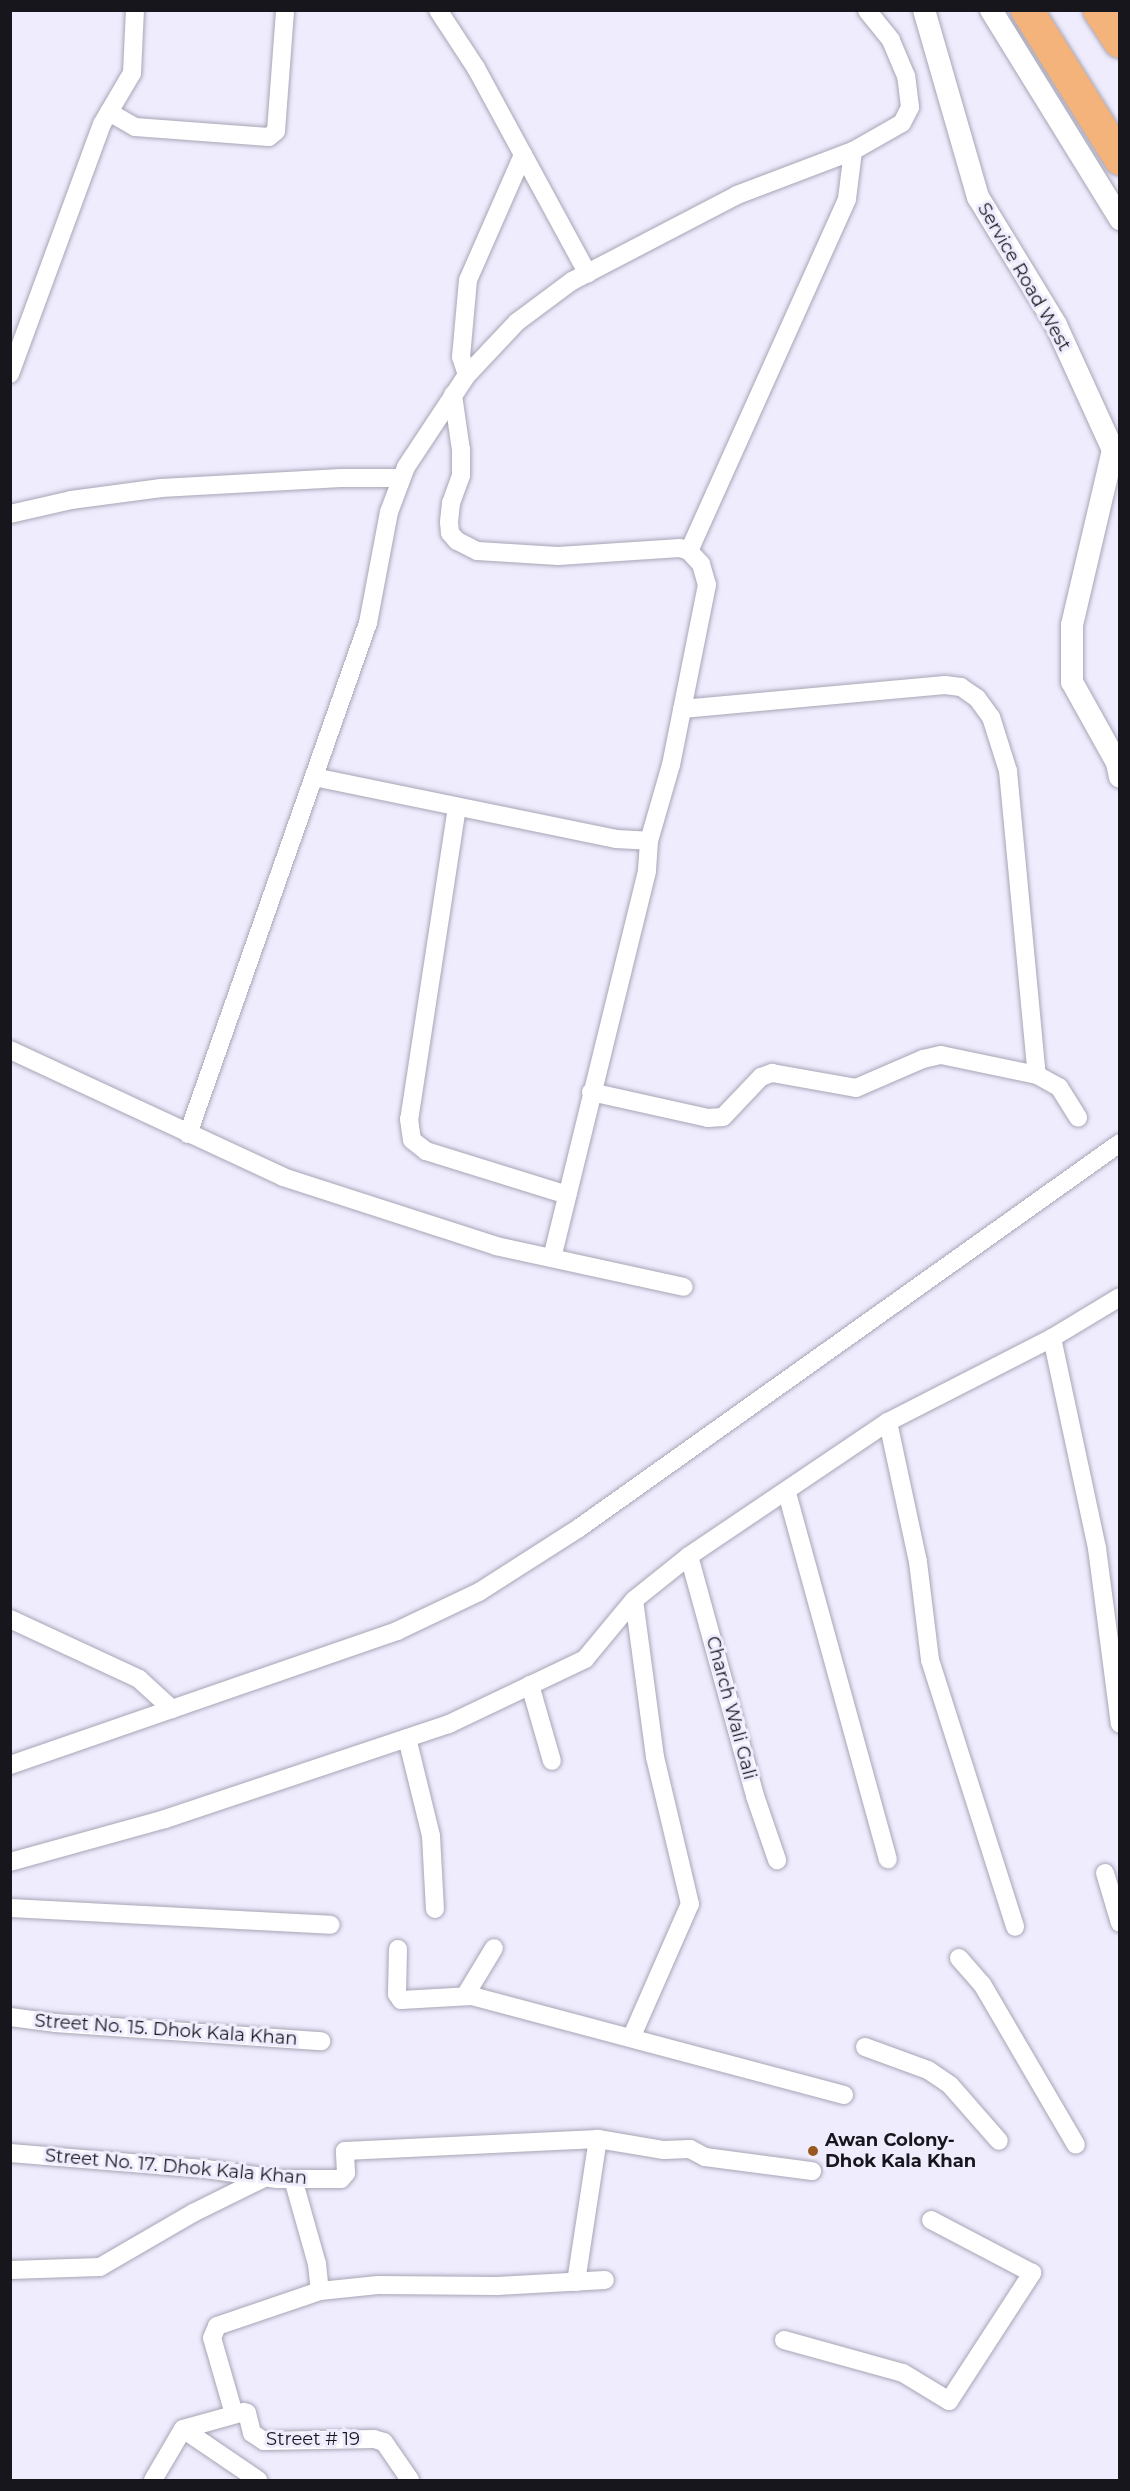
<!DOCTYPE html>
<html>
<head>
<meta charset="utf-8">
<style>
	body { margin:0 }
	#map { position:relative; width:1130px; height:2491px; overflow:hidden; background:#efecfe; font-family:Montserrat,sans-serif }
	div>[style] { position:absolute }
	.roads { filter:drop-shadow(0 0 2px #a7a5b5) drop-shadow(0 0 2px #a7a5b5) }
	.minor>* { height:18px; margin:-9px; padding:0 9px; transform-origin:9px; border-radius:9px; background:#fff }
	.tertiary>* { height:22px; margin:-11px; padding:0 11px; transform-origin:11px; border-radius:11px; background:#fff }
	.trunk>* { height:32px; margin:-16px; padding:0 16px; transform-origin:16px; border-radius:16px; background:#f4b37a }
	.dots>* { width:16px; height:16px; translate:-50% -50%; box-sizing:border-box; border:3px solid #efecfe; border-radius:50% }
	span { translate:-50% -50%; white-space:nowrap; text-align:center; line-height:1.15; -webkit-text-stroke:6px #efecfe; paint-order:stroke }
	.street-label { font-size:18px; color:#17161c }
	.poi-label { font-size:18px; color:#17161c; font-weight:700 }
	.left { translate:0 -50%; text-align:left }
	.frame { position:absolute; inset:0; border:12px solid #17161c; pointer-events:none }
</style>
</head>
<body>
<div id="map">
	<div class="roads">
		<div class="minor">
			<div style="left:438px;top:10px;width:69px;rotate:56.8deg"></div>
			<div style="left:476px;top:68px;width:234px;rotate:61.5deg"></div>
			<div style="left:109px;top:112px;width:30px;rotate:30deg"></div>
			<div style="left:135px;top:127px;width:134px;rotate:4.3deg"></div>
			<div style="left:269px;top:137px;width:9px;rotate:-41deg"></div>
			<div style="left:276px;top:131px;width:121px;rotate:-85.7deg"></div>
			<div style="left:10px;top:374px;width:266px;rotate:-69.8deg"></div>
			<div style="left:102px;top:124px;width:59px;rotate:-59.5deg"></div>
			<div style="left:132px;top:73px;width:63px;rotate:-87.3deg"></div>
			<div style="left:467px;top:375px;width:19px;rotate:-108deg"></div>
			<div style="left:461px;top:357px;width:77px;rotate:-84.8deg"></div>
			<div style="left:468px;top:280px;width:137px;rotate:-66.3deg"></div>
			<div style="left:10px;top:514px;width:63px;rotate:-12.9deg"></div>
			<div style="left:71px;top:500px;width:91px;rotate:-7.6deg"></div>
			<div style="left:161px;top:488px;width:180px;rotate:-3.2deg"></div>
			<div style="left:341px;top:478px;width:60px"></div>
			<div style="left:689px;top:551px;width:386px;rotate:-65.8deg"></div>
			<div style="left:847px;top:199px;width:48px;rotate:-82.9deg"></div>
			<div style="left:682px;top:709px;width:264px;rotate:-5.2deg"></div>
			<div style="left:945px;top:685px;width:16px;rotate:7deg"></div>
			<div style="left:961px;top:687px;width:19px;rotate:35deg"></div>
			<div style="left:977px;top:698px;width:24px;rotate:54deg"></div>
			<div style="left:991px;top:717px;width:57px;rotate:72.5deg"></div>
			<div style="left:1008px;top:771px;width:305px;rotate:84.6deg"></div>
			<div style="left:314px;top:777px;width:308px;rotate:11.6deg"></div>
			<div style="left:616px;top:839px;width:33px;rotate:3deg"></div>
			<div style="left:649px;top:841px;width:79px;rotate:-73.9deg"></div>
			<div style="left:671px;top:765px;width:184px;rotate:-78.7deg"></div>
			<div style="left:707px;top:585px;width:22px;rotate:-106deg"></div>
			<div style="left:701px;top:564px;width:18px;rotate:-133deg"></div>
			<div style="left:689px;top:551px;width:9px;rotate:-162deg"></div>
			<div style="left:680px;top:548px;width:122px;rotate:176.2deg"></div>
			<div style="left:558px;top:556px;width:81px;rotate:-176.5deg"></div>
			<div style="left:477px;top:551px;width:22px;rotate:-153deg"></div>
			<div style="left:457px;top:541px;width:11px;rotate:-131deg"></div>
			<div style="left:450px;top:533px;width:11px;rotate:-95deg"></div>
			<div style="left:449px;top:522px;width:19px;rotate:-84deg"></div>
			<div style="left:451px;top:503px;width:30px;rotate:-70deg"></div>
			<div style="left:461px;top:475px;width:25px;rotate:-90deg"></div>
			<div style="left:461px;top:450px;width:56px;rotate:-98.3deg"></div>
			<div style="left:457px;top:807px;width:316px;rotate:98.7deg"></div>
			<div style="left:409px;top:1119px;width:21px;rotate:82deg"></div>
			<div style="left:412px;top:1140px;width:18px;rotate:38deg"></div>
			<div style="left:426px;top:1151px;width:148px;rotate:17.3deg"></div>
			<div style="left:10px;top:1050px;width:301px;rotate:24.9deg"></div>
			<div style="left:283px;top:1177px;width:224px;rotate:17.9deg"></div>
			<div style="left:496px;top:1246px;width:192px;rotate:12.3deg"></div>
			<div style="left:591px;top:1092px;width:120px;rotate:12.5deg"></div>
			<div style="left:708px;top:1118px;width:15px;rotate:-4deg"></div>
			<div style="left:723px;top:1117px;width:55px;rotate:-46.5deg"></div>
			<div style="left:761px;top:1077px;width:12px;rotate:-20deg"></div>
			<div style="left:772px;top:1073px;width:85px;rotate:10.1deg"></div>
			<div style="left:856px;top:1088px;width:73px;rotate:-23.4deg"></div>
			<div style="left:923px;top:1059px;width:18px;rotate:-13deg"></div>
			<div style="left:941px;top:1055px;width:98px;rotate:11.8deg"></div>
			<div style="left:1037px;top:1075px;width:25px;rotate:29deg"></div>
			<div style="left:1059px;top:1087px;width:36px;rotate:58deg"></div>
			<div style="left:188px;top:1134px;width:542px;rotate:-70.6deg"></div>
			<div style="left:368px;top:623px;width:113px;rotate:-79.3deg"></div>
			<div style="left:389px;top:512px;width:48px;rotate:-69.3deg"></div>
			<div style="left:406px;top:467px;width:110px;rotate:-56.5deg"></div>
			<div style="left:467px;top:375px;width:73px;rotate:-46.7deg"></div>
			<div style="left:517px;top:322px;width:69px;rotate:-36.7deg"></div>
			<div style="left:572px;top:281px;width:186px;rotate:-27.5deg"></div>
			<div style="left:737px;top:195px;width:124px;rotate:-20.8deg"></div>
			<div style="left:853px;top:151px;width:56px;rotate:-29.7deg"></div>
			<div style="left:902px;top:123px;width:18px;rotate:-63deg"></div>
			<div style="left:910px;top:107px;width:31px;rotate:-97deg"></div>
			<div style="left:906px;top:76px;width:39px;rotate:-113deg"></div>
			<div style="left:891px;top:40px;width:38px;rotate:-129deg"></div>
			<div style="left:552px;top:1258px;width:399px;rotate:-76.2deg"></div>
			<div style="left:647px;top:870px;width:29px;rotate:-86deg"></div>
			<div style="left:1052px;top:1338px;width:215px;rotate:77.9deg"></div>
			<div style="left:1097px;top:1548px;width:177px;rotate:82.6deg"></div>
			<div style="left:888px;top:1422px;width:143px;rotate:77.9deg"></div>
			<div style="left:918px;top:1562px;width:99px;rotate:83deg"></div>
			<div style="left:930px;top:1660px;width:280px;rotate:72.3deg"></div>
			<div style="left:787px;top:1493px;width:380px;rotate:74.6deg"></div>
			<div style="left:689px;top:1556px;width:249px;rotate:74.6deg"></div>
			<div style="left:755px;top:1796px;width:68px;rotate:71deg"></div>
			<div style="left:10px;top:1619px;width:142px;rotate:24.9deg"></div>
			<div style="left:139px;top:1679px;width:45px;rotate:42.3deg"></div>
			<div style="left:530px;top:1685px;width:79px;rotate:73.9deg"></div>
			<div style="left:407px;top:1738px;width:101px;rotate:76.2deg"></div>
			<div style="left:431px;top:1836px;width:73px;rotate:86.9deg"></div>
			<div style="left:10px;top:1765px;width:410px;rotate:-19.1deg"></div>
			<div style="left:397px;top:1631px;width:91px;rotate:-25.4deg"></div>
			<div style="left:479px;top:1592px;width:119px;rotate:-32.6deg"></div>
			<div style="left:579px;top:1528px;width:664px;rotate:-35.44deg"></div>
			<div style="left:10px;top:1862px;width:161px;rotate:-15.5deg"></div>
			<div style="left:165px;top:1819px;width:299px;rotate:-18.5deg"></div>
			<div style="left:449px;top:1724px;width:151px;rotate:-25.5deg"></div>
			<div style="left:585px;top:1659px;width:77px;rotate:-50.3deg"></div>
			<div style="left:634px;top:1600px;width:70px;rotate:-38.7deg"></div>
			<div style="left:689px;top:1556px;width:240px;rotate:-34deg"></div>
			<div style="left:888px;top:1422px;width:184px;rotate:-27.1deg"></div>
			<div style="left:1052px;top:1338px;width:79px;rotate:-31.1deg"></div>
			<div style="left:1105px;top:1873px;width:52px;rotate:73.3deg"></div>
			<div style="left:10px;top:1908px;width:321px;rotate:3deg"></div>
			<div style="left:398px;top:1949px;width:45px;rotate:91.3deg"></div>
			<div style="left:397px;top:1994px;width:7px;rotate:56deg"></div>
			<div style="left:401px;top:2000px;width:71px;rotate:-3.2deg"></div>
			<div style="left:472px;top:1996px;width:385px;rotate:14.9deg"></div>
			<div style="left:959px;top:1958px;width:35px;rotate:49deg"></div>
			<div style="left:982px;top:1984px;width:186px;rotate:59.7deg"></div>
			<div style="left:465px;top:1996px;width:56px;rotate:-58.9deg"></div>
			<div style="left:10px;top:2017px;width:45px;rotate:7.6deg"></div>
			<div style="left:55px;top:2023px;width:267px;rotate:3.9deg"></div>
			<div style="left:632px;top:2036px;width:144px;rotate:-66.3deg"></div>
			<div style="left:690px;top:1904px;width:151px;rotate:-103.4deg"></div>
			<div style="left:655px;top:1757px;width:158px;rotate:-97.6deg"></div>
			<div style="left:865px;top:2047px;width:67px;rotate:20.1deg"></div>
			<div style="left:928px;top:2070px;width:27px;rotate:34deg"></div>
			<div style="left:950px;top:2085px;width:74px;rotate:48.8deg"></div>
			<div style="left:10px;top:2153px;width:197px;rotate:4.7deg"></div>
			<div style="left:206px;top:2169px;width:72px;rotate:8deg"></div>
			<div style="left:277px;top:2179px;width:64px"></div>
			<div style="left:341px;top:2179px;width:8px;rotate:-50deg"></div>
			<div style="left:346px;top:2173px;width:22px;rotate:-93deg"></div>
			<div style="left:345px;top:2151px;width:253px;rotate:-2.7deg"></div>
			<div style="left:598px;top:2139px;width:67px;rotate:9.5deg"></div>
			<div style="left:664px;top:2150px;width:26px;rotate:-2deg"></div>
			<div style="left:690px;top:2149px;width:17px;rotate:28deg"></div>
			<div style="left:705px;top:2157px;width:108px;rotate:7.5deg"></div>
			<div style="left:293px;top:2179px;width:88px;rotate:74.2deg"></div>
			<div style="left:317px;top:2264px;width:27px;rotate:84deg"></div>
			<div style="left:10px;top:2270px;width:90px;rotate:-1.9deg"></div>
			<div style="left:100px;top:2267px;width:108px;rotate:-30.1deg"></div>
			<div style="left:193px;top:2213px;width:81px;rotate:-26.3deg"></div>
			<div style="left:576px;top:2282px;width:145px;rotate:-81.3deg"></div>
			<div style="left:784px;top:2340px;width:123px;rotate:15.5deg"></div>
			<div style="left:903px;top:2373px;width:54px;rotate:31.3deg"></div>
			<div style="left:949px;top:2401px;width:153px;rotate:-57deg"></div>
			<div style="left:1032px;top:2273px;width:114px;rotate:-152.3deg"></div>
			<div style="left:234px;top:2414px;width:79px;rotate:-106.1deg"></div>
			<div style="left:212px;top:2338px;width:13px;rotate:-67deg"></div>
			<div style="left:217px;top:2326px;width:109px;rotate:-18.8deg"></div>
			<div style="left:320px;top:2291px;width:58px;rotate:-5.9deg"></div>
			<div style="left:378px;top:2285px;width:119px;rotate:0.5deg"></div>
			<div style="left:497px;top:2286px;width:108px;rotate:-3.2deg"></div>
			<div style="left:183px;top:2429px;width:91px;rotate:34.2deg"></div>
			<div style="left:153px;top:2480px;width:59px;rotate:-59.5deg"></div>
			<div style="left:183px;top:2429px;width:63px;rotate:-15.6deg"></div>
			<div style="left:244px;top:2412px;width:3px;rotate:18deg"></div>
			<div style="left:247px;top:2413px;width:21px;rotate:76deg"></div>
			<div style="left:252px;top:2433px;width:14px;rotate:34deg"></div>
			<div style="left:264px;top:2441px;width:110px;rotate:-1deg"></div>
			<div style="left:374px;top:2439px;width:10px;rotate:17deg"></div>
			<div style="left:384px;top:2442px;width:46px;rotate:55.6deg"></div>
		</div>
		<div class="tertiary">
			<div style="left:924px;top:10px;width:195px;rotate:73.9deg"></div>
			<div style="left:978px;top:197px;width:150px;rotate:58.6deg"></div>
			<div style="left:1056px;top:325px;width:137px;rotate:65.5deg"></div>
			<div style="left:1113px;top:450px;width:180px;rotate:103.2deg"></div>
			<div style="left:1072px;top:625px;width:57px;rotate:90deg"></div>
			<div style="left:1072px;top:682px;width:93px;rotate:60.9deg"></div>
			<div style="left:1117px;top:763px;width:14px;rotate:78deg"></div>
			<div style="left:991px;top:10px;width:246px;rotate:58.3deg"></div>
		</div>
		<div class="trunk">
			<div style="left:1027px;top:10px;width:176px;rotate:58deg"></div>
			<div style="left:1099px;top:10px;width:38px;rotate:57deg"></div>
		</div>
	</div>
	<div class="dots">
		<div style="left:813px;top:2151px;background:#97591f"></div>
	</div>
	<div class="street-label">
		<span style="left:1024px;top:277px;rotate:60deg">Service Road West</span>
		<span style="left:731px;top:1708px;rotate:75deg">Charch Wali Gali</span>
		<span style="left:166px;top:2030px;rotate:4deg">Street No. 15. Dhok Kala Khan</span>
		<span style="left:176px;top:2167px;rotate:5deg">Street No. 17. Dhok Kala Khan</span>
		<span style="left:313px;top:2439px">Street # 19</span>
	</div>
	<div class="poi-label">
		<span class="left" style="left:825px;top:2151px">Awan Colony-<br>Dhok Kala Khan</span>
	</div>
	<div class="frame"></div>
</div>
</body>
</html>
